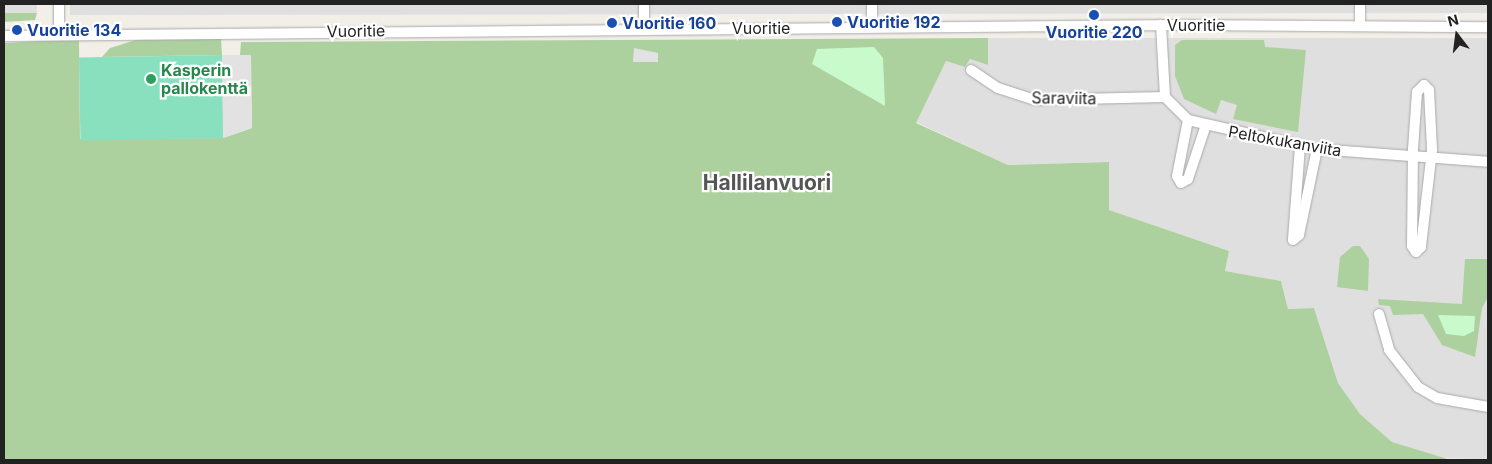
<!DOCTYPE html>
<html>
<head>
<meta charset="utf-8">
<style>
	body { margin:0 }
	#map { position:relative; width:1492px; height:464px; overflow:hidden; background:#f2efe9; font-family:Inter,sans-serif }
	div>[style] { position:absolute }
	.residential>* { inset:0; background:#e0dfdf; transform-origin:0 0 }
	.forest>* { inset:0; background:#add19e }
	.park>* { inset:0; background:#c8facc }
	.pitch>* { inset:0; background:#88e0be; transform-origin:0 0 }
	.parking>* { inset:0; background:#e2e2e2 }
	.roads { filter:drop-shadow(0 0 1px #a9a9a9) drop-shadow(0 0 1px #a9a9a9) }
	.minor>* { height:10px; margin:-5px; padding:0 5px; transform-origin:5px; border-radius:5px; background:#fff }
	.dots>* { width:14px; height:14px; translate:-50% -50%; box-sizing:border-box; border:2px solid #fff; border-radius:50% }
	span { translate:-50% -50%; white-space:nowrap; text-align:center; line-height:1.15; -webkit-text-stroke:4.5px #fff; paint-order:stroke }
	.transit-label { font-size:16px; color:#164399; font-weight:700 }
	.left { translate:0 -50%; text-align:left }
	.street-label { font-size:16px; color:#222 }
	.leisure-label { font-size:16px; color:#27864d; font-weight:700 }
	.district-label { font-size:21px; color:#555; font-weight:700 }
	.frame { position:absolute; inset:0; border:5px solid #222; pointer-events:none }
	.north { position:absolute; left:1432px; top:10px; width:50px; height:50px; -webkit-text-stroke:4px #fff; paint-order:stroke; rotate:345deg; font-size:14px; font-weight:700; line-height:20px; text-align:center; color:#222 }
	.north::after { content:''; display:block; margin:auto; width:18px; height:22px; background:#222; clip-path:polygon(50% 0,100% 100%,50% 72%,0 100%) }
</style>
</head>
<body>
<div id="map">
	<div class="residential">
		<div style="left:4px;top:4px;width:33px;height:9px"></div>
		<div style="clip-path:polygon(70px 4px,1488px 4px,1488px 13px,70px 15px)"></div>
		<div style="clip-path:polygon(988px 38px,1488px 38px,1488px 460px,1432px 457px,1392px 442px,1360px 414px,1338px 383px,1314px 308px,1288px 309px,1281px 281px,1225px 271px,1229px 251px,1109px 210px,1108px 162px,1008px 165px,916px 122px,946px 61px,965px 67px,970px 59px,988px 65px)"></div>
	</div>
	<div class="forest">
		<div style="clip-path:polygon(4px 13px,37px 13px,35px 20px,4px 22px)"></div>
		<div style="clip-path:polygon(988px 38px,988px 65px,970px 59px,965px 67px,946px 61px,916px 123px,1008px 165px,1109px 162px,1109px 210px,1229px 251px,1225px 271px,1281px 281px,1288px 309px,1314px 308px,1338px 383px,1360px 414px,1392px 442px,1451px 460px,4px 460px,4px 43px,79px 39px,80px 139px,223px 138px,252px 128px,251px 56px,240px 55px,241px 42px)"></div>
		<div style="clip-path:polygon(139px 39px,221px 39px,222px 55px,102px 57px,110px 48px)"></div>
		<div style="clip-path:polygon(1182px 40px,1264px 40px,1265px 47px,1306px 50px,1298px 132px,1233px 119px,1237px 105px,1221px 100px,1216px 114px,1184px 99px,1175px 76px,1175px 45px)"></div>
		<div style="clip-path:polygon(1353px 246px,1360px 246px,1369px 259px,1368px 291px,1337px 287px,1340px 257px)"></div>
		<div style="clip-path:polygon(1465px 259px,1488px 259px,1488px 297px,1482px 308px,1475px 357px,1442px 345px,1423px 314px,1393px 315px,1390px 306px,1379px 305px,1378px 299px,1462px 304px)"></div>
	</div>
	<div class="park">
		<div style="clip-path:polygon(874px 47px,883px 58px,885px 106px,812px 64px,817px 49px)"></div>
		<div style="clip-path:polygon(1438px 315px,1475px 316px,1474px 331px,1464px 336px,1446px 334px)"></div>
	</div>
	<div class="pitch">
		<div style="left:222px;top:55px;width:83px;height:143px;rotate:89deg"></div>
	</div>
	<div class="parking">
		<div style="clip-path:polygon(634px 48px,658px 53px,658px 62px,633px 62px)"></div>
		<div style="clip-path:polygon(222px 55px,251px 55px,251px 86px,238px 87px,238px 96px,251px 96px,252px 128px,223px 138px)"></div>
	</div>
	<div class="roads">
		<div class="minor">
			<div style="left:59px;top:4px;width:29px;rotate:90deg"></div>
			<div style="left:644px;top:4px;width:24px;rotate:90deg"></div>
			<div style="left:872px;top:4px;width:23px;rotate:90deg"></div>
			<div style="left:1360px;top:4px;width:22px;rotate:90deg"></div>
			<div style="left:1161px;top:25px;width:72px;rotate:86.8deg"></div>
			<div style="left:1165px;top:97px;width:33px;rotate:45deg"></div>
			<div style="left:1188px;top:120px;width:132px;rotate:12.7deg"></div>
			<div style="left:1317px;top:149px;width:171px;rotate:4.3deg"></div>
			<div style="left:4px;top:36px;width:1177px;rotate:-0.54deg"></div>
			<div style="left:1181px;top:25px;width:307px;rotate:0.4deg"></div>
			<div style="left:971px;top:70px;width:32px;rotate:34deg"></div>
			<div style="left:998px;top:88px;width:39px;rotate:18deg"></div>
			<div style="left:1035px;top:100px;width:130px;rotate:-1.3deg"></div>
			<div style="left:1424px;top:85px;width:7px;rotate:45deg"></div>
			<div style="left:1429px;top:90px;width:60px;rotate:87.1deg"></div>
			<div style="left:1432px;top:150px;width:98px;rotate:96.5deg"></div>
			<div style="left:1421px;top:247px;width:7px;rotate:135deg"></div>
			<div style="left:1416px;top:252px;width:7px;rotate:-124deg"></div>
			<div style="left:1412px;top:246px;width:97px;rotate:-89.4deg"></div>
			<div style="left:1413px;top:149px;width:57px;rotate:-86deg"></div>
			<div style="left:1417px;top:92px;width:10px;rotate:-45deg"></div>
			<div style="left:1188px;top:120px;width:57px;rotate:101.1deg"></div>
			<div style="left:1177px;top:176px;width:8px;rotate:60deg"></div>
			<div style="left:1181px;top:183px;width:8px;rotate:-30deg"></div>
			<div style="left:1188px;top:179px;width:57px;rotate:-71.6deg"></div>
			<div style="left:1300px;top:146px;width:94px;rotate:94.3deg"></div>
			<div style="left:1293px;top:240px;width:8px;rotate:-40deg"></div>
			<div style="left:1299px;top:235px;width:88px;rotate:-78.2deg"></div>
			<div style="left:1379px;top:314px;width:37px;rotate:74deg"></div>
			<div style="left:1389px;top:350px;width:47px;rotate:51.9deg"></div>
			<div style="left:1418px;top:387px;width:22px;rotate:30deg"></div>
			<div style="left:1437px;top:398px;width:52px;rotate:10deg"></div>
		</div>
	</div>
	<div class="dots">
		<div style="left:1094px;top:15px;background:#1a4fb4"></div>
		<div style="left:837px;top:22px;background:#1a4fb4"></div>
		<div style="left:612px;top:23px;background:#1a4fb4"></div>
		<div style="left:17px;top:30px;background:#1a4fb4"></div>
		<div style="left:151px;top:79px;background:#2e9e5b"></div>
	</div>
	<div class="transit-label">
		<span class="left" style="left:847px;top:22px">Vuoritie 192</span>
		<span class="left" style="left:622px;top:23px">Vuoritie 160</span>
		<span class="left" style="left:27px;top:30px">Vuoritie 134</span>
		<span style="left:1094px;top:32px">Vuoritie 220</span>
	</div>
	<div class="street-label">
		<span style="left:1196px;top:25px">Vuoritie</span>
		<span style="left:761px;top:28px">Vuoritie</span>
		<span style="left:356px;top:31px;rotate:-1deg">Vuoritie</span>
		<span style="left:1064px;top:98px;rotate:1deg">Saraviita</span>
		<span style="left:1285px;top:141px;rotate:10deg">Peltokukanviita</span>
	</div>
	<div class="leisure-label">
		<span class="left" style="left:161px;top:79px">Kasperin<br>pallokenttä</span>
	</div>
	<div class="district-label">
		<span style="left:767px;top:183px">Hallilanvuori</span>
	</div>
	<div class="frame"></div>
	<div class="north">N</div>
</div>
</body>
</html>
